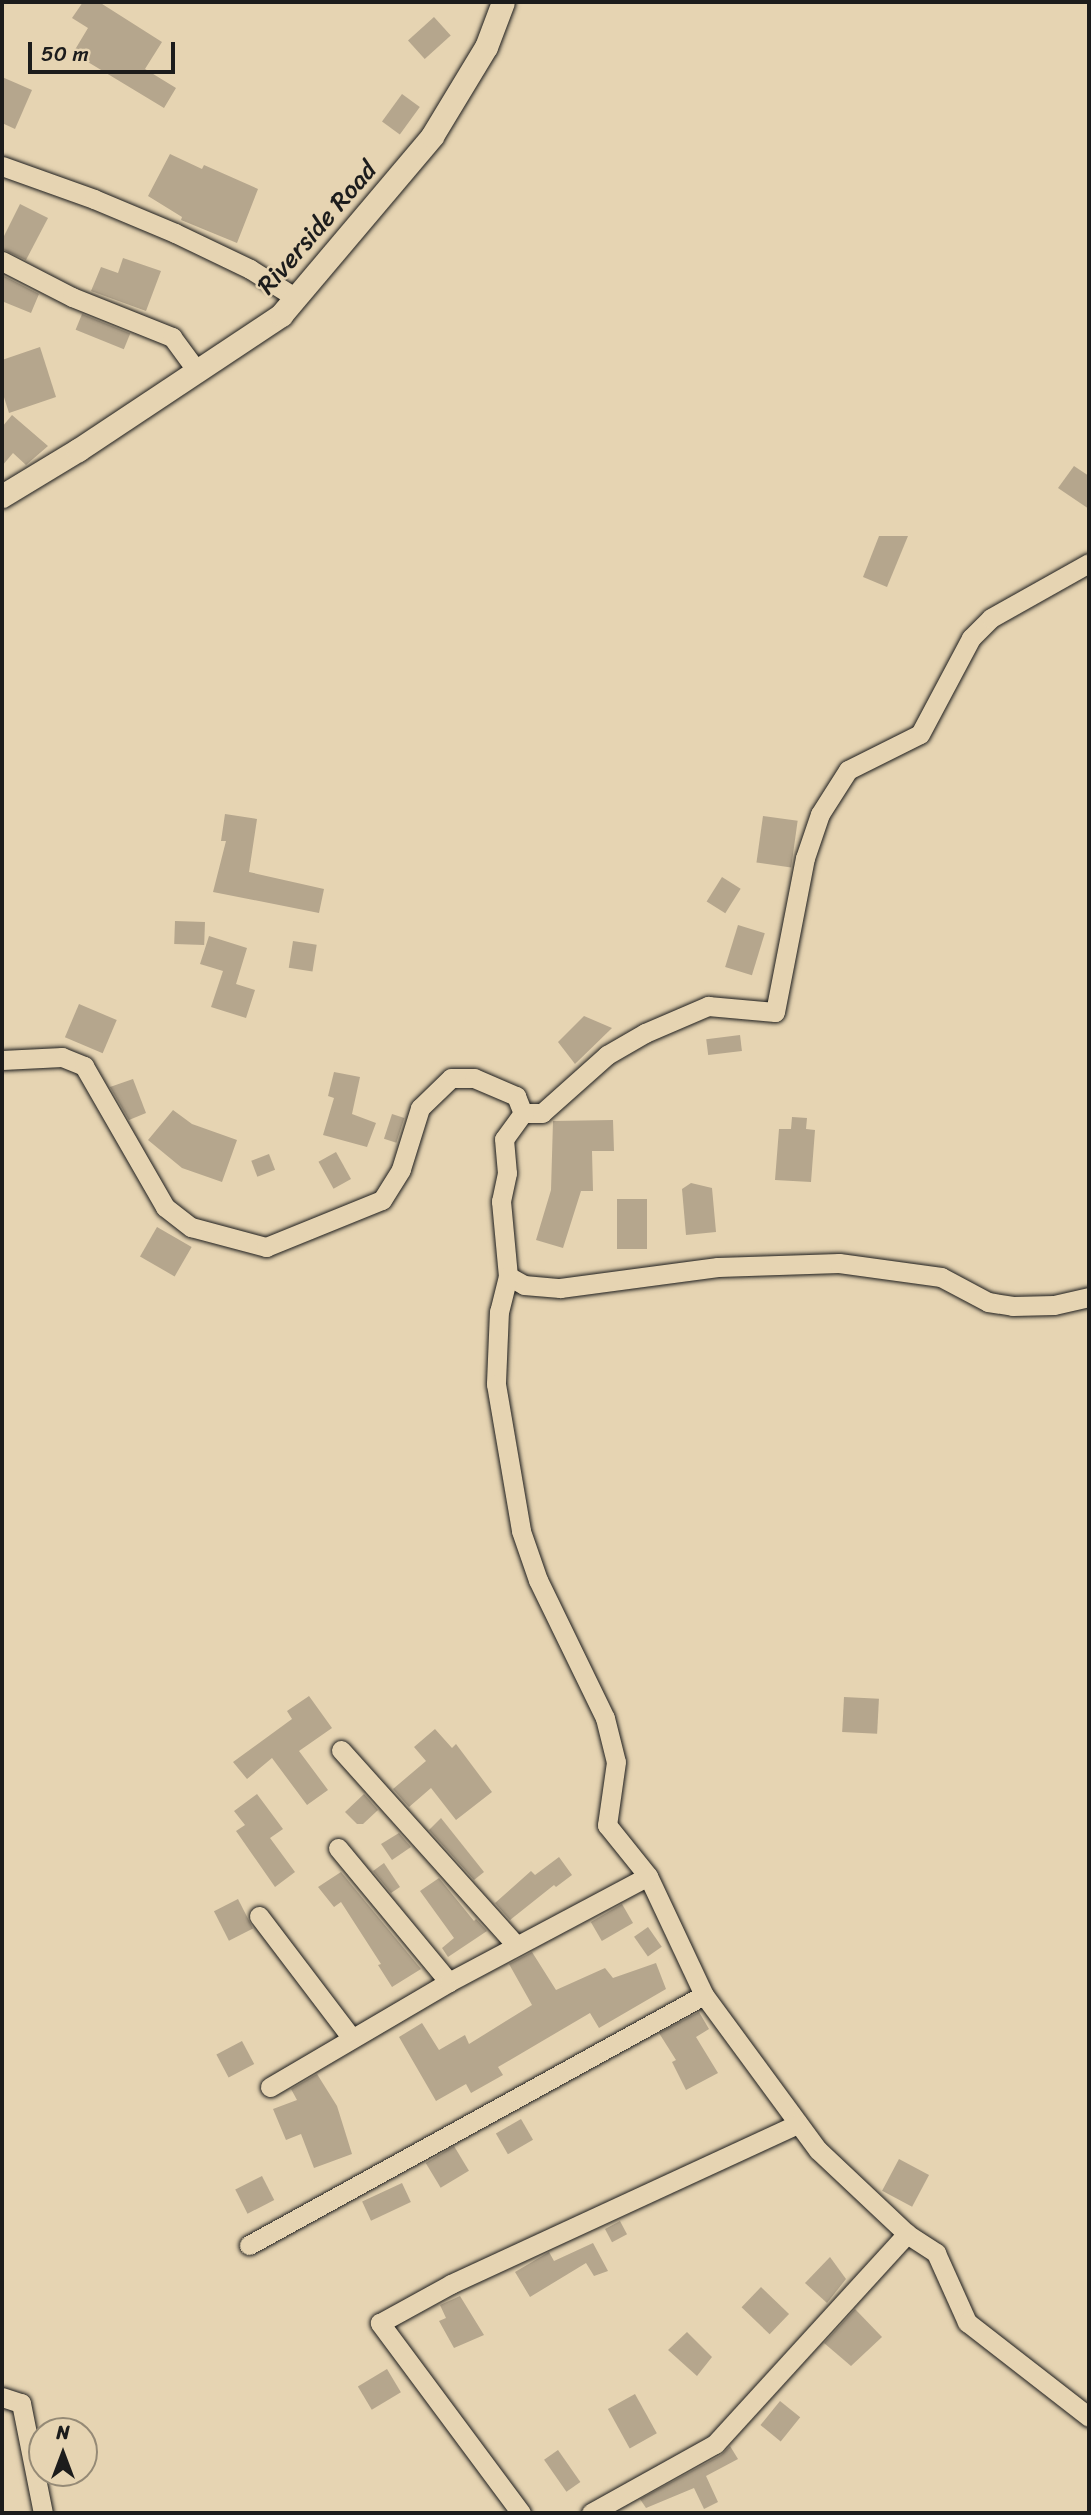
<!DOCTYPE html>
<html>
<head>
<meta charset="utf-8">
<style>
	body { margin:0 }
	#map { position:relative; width:1091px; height:2515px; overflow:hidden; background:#e6d4b2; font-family:Sriracha,sans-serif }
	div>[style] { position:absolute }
	.building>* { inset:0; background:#b5a68d; transform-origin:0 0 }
	.roads { filter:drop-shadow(0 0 2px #1c1c1c) drop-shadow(0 0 2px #1c1c1c) }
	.minor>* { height:19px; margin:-9.5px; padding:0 9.5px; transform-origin:9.5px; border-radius:9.5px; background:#e6d4b2 }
	.tertiary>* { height:23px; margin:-11.5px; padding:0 11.5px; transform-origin:11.5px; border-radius:11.5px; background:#e6d4b2 }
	span { translate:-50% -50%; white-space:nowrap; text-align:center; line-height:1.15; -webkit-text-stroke:5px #e6d4b2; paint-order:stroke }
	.street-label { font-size:26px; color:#1c1c1c }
	.frame { position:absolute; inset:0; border:4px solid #1c1c1c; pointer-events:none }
	.north { position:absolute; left:28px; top:2417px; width:70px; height:70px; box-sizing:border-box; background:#e6d4b2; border:2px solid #958a76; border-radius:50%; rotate:0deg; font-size:19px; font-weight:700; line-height:28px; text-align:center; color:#1c1c1c }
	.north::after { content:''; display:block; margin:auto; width:24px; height:32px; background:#1c1c1c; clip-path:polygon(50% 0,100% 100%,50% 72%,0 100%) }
	.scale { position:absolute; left:28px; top:42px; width:147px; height:32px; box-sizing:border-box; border:4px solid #1c1c1c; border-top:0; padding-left:9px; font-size:21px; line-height:24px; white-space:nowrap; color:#1c1c1c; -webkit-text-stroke:5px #e6d4b2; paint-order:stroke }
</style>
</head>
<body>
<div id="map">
	<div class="building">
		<div style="clip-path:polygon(83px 2px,99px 2px,162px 42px,145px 69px,176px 88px,164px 108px,73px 53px,88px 28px,72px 18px)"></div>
		<div style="left:434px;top:17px;width:25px;height:35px;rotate:48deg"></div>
		<div style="clip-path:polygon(2px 77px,32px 90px,15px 129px,2px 123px)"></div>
		<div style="left:402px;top:94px;width:22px;height:34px;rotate:36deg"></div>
		<div style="clip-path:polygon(170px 154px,202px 169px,204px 165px,258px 189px,237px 243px,181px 220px,182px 217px,148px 196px)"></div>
		<div style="clip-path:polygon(20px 204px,48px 218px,26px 260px,2px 249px,2px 240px)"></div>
		<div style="clip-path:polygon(123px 258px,161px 271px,146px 311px,91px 291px,101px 267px,118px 273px)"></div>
		<div style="clip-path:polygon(2px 275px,39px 294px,31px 313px,4px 302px,2px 307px)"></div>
		<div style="left:82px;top:314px;width:52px;height:17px;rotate:22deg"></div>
		<div style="clip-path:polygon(40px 347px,56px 397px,9px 413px,2px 391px,2px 360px)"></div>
		<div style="clip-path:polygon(12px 415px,48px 446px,26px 465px,13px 453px,2px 466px,2px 427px)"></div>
		<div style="clip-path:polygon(1074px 466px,1089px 476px,1089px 509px,1058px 488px)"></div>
		<div style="clip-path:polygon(879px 536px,908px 536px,887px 587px,863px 577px)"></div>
		<div style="clip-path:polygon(225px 814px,257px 819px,249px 872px,324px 889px,319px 913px,213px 892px,226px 841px,221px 841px)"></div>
		<div style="left:763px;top:816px;width:35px;height:47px;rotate:8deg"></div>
		<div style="left:722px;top:877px;width:22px;height:29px;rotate:32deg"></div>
		<div style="left:175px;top:921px;width:30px;height:23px;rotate:2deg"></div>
		<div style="left:738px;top:925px;width:28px;height:44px;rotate:17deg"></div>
		<div style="clip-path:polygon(209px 936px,247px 948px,236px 984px,255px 990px,246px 1018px,211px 1007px,223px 971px,200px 964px)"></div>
		<div style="left:293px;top:941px;width:24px;height:27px;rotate:9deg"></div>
		<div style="left:79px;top:1004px;width:41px;height:36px;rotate:23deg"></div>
		<div style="clip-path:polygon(584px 1016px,612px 1028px,575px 1064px,558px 1042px)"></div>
		<div style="left:740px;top:1035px;width:16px;height:34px;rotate:83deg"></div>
		<div style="clip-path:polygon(334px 1072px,360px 1077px,352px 1114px,376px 1123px,367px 1147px,323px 1135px,334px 1098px,328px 1096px)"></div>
		<div style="clip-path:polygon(133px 1079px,146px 1113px,129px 1120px,110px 1087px)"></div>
		<div style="clip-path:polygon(173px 1110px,192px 1124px,237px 1140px,222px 1182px,182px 1168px,148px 1140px)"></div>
		<div style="left:392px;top:1114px;width:13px;height:26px;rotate:18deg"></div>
		<div style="clip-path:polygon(792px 1117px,807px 1118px,806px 1129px,815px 1130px,811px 1182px,775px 1180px,779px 1129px,791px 1129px)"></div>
		<div style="clip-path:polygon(613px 1120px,614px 1151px,592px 1151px,593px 1191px,581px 1191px,563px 1248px,536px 1240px,551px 1190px,553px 1121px)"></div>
		<div style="left:336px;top:1152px;width:31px;height:20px;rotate:61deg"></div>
		<div style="left:269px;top:1154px;width:17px;height:19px;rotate:69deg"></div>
		<div style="clip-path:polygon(691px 1183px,712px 1188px,716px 1232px,686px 1235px,682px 1189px)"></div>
		<div style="left:617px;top:1199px;width:30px;height:50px"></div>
		<div style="left:157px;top:1227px;width:40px;height:34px;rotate:30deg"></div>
		<div style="clip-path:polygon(309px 1696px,332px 1728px,299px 1751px,328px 1790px,307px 1805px,272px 1758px,247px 1779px,233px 1762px,292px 1719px,287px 1711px)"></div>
		<div style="left:844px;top:1697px;width:35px;height:35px;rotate:3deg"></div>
		<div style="clip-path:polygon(435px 1729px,452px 1748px,456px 1744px,492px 1792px,456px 1820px,431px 1788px,409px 1807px,393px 1789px,426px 1761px,414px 1747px)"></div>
		<div style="clip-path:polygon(257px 1794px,283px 1829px,270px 1838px,295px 1872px,275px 1887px,236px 1831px,245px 1825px,234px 1811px)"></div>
		<div style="clip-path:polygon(364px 1794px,378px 1810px,363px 1824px,357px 1824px,345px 1812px)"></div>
		<div style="clip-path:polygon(441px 1818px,484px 1872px,474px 1880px,429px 1830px)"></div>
		<div style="clip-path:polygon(399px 1833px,411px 1847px,392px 1860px,381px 1844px)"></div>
		<div style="clip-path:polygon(559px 1857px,572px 1875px,556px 1887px,554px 1885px,510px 1920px,495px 1903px,531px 1871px,535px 1875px)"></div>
		<div style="clip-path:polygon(384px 1863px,400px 1887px,391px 1893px,373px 1871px)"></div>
		<div style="clip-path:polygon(341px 1872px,421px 1969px,392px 1987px,378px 1965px,381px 1964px,341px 1902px,334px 1907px,318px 1887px)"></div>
		<div style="clip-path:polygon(439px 1878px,474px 1921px,476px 1919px,487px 1931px,448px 1957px,442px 1948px,454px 1938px,420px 1891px)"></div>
		<div style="left:238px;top:1899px;width:33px;height:27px;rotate:63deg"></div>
		<div style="left:622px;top:1904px;width:22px;height:36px;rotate:60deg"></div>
		<div style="left:648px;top:1927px;width:24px;height:17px;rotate:55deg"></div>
		<div style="clip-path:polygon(532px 1952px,556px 1990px,605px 1968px,613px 1978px,656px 1963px,666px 1989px,599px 2028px,590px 2013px,498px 2067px,503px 2075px,471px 2093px,466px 2084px,436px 2101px,399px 2037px,422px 2023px,439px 2050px,465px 2035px,469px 2044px,532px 2005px,509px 1964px)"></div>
		<div style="clip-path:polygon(699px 2012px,709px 2029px,696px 2037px,718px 2073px,686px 2090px,672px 2062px,676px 2060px,659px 2033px)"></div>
		<div style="left:242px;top:2041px;width:26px;height:29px;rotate:62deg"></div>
		<div style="clip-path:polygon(317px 2074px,337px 2106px,352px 2154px,314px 2168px,301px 2134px,286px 2140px,273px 2109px,297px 2100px,291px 2089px)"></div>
		<div style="left:521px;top:2119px;width:24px;height:29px;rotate:60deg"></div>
		<div style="left:454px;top:2146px;width:29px;height:33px;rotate:59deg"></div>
		<div style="left:899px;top:2159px;width:34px;height:36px;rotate:28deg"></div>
		<div style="left:262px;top:2176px;width:27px;height:30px;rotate:63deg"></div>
		<div style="left:402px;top:2183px;width:21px;height:44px;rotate:65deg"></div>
		<div style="left:620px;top:2221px;width:15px;height:17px;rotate:62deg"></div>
		<div style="clip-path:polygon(593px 2243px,608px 2271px,594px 2276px,586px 2263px,530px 2297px,515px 2272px,549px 2252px,554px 2261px)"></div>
		<div style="clip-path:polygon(830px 2257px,846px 2279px,827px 2303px,805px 2283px)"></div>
		<div style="left:761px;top:2287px;width:39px;height:28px;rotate:44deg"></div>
		<div style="clip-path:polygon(460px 2296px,484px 2335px,454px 2348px,439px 2321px,446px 2318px,440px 2305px)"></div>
		<div style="clip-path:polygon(855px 2309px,882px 2337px,851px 2366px,824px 2343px)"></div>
		<div style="clip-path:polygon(687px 2332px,712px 2357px,697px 2376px,668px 2350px)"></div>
		<div style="left:387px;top:2369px;width:27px;height:34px;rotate:59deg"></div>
		<div style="left:635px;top:2394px;width:45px;height:31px;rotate:61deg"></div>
		<div style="left:780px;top:2401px;width:26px;height:31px;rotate:39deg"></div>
		<div style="clip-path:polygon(730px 2446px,738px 2459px,706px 2476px,718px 2502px,704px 2509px,694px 2488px,646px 2508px,640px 2499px,721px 2455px)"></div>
		<div style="left:558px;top:2450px;width:39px;height:17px;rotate:55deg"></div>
	</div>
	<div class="roads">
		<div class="minor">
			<div style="left:2px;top:166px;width:98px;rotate:19.7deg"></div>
			<div style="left:94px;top:199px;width:88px;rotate:22.8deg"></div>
			<div style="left:175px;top:233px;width:83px;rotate:25.6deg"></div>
			<div style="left:250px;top:269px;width:54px;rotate:32.2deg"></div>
			<div style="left:2px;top:261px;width:79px;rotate:27.2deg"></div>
			<div style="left:72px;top:297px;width:108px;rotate:21.8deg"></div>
			<div style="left:172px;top:337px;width:42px;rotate:53.7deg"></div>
			<div style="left:2px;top:1060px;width:60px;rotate:-2.9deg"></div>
			<div style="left:62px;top:1057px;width:24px;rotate:22deg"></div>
			<div style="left:84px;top:1066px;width:163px;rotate:60.1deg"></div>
			<div style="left:165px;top:1207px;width:33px;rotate:38deg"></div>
			<div style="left:191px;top:1227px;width:78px;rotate:14.9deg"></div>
			<div style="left:266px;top:1247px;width:125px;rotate:-22.1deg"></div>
			<div style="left:382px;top:1200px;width:36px;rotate:-58deg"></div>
			<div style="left:401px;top:1169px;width:64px;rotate:-72.7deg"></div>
			<div style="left:420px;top:1108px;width:43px;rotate:-44.1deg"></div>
			<div style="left:451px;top:1078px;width:23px"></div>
			<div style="left:474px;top:1078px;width:46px;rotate:23.2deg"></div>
			<div style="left:516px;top:1096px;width:18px;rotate:68deg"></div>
			<div style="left:523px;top:1113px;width:32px;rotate:126deg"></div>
			<div style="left:504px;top:1139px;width:34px;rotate:85deg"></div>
			<div style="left:507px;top:1173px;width:29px;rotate:102deg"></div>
			<div style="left:501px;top:1201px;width:75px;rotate:84.7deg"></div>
			<div style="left:508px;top:1276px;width:18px;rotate:29deg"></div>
			<div style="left:524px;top:1285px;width:36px;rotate:5deg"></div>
			<div style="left:560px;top:1288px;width:159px;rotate:-7.6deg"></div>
			<div style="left:718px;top:1267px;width:121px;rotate:-1.9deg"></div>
			<div style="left:839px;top:1263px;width:103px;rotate:7.8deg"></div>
			<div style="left:941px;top:1277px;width:53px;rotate:28deg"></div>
			<div style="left:988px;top:1302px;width:25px;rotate:9deg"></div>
			<div style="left:1013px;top:1306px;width:41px;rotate:-1.4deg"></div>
			<div style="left:1054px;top:1305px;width:36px;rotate:-13deg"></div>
			<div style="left:523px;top:1113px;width:19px"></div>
			<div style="left:542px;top:1113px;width:87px;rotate:-41.7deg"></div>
			<div style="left:607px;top:1055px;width:44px;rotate:-30.1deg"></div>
			<div style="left:645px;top:1033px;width:69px;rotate:-23.2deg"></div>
			<div style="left:708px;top:1006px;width:67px;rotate:5.1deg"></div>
			<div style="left:775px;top:1012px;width:157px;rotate:-79deg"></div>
			<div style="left:805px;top:858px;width:46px;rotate:-71.2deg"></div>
			<div style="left:820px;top:814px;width:52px;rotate:-57.5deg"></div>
			<div style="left:848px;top:770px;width:80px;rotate:-26.6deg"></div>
			<div style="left:920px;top:734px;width:109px;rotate:-62deg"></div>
			<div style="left:971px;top:638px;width:28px;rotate:-45deg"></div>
			<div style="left:991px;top:618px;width:112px;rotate:-29.3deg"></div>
			<div style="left:508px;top:1276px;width:36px;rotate:104deg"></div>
			<div style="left:499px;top:1311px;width:73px;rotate:92.4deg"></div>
			<div style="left:496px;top:1384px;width:149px;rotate:80.3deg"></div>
			<div style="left:521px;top:1531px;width:52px;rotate:70.9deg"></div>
			<div style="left:538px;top:1580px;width:153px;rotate:64.1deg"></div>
			<div style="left:605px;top:1718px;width:45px;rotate:76deg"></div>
			<div style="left:616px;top:1762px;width:64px;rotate:98.1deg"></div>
			<div style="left:607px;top:1825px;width:65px;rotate:51.2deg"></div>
			<div style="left:648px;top:1876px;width:132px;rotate:64.8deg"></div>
			<div style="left:704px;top:1995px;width:192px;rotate:53.7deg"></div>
			<div style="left:818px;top:2150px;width:122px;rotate:43.3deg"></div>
			<div style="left:907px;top:2234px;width:35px;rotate:33deg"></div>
			<div style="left:936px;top:2253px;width:76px;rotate:65.8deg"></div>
			<div style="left:967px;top:2322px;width:155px;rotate:37.9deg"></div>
			<div style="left:341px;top:1750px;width:262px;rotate:48.1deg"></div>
			<div style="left:338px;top:1848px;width:174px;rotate:50.4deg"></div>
			<div style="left:259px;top:1916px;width:152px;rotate:52.8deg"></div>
			<div style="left:270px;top:2087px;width:208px;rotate:-30.4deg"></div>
			<div style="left:449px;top:1982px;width:225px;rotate:-28deg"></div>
			<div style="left:249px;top:2245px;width:519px;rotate:-28.79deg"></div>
			<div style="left:2px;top:2397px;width:20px;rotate:18deg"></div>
			<div style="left:21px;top:2403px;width:112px;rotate:78.7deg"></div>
			<div style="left:521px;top:2513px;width:237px;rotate:-126.6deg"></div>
			<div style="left:380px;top:2323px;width:81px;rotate:-28.8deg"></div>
			<div style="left:451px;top:2284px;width:382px;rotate:-24.8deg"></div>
			<div style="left:591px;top:2513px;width:142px;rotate:-29.1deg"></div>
			<div style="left:715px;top:2444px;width:285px;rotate:-47.6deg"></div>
		</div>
		<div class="tertiary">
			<div style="left:2px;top:496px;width:89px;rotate:-31.2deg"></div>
			<div style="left:78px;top:450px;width:244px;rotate:-33.6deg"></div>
			<div style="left:281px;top:315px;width:234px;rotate:-49.8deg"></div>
			<div style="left:432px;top:136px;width:104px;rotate:-58.8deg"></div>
			<div style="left:486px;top:47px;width:48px;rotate:-69.3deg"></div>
		</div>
	</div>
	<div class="street-label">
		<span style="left:317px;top:228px;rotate:-49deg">Riverside Road</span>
	</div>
	<div class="frame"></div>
	<div class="north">N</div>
	<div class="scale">50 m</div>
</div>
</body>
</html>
